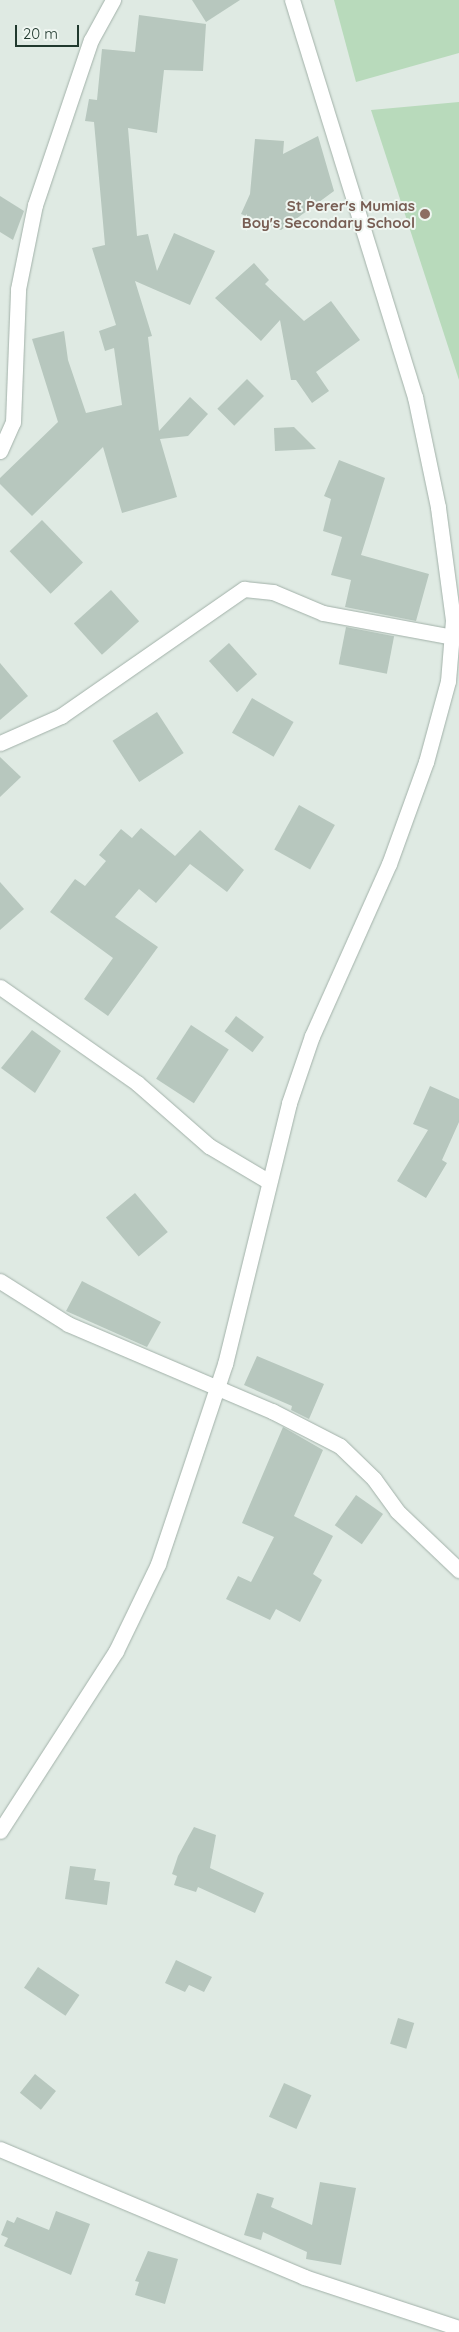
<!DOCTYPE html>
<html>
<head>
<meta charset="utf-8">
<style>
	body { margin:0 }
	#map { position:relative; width:459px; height:2332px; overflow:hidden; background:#dfeae3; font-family:Quicksand,sans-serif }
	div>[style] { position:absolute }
	.green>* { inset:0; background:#b8dabb }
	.building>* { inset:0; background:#b7c7be; transform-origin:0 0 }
	.roads { filter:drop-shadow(0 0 1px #a2b1a9) drop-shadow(0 0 1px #a2b1a9) }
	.street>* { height:15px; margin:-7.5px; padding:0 7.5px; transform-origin:7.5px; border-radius:7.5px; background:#fff }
	.secondary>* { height:15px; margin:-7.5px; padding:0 7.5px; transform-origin:7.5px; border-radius:7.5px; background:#fff }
	.dots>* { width:14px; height:14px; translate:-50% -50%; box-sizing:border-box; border:2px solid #eff6f1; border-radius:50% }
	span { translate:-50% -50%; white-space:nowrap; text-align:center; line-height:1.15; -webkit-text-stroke:4px #eff6f1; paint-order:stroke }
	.education-label { font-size:15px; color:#785e54; font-weight:700 }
	.right { translate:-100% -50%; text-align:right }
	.scale { position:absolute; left:15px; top:25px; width:64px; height:22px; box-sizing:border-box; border:2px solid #20392e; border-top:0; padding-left:6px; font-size:15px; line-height:18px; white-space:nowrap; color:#20392e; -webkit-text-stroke:4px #eff6f1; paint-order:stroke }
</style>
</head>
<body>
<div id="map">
	<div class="green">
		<div style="clip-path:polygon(334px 0,459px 0,459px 53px,356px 82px)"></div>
		<div style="clip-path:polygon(459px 102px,459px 380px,371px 110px)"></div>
	</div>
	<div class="building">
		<div style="clip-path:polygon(192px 0,240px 0,206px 22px)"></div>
		<div style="clip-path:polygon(139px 15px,206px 24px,203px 71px,164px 70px,157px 133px,128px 128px,137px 236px,148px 234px,157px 271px,174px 233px,215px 251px,190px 305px,135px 281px,152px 336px,148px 337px,159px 431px,190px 397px,208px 414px,188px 436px,160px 439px,177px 497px,122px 513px,103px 447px,32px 516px,0 484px,0 478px,58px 422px,32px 339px,64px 331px,68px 360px,86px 413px,122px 405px,114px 348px,105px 351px,99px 331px,116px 325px,92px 248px,105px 245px,94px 122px,85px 121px,89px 99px,97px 100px,102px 49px,135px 52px)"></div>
		<div style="clip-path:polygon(318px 136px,334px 191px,281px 230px,241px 214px,250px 194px,255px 139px,284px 141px,283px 154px)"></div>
		<div style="clip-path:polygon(0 196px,24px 211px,13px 240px,0 232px)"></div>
		<div style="clip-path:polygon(254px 263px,269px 280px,265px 284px,304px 321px,331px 301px,360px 340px,316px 372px,329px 391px,312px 403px,296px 380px,291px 380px,280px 320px,261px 341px,215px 298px)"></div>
		<div style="left:247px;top:379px;width:24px;height:42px;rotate:45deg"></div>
		<div style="clip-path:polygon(294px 427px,316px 449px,275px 451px,274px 428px)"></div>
		<div style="clip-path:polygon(339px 460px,385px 478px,361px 555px,429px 574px,416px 621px,345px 607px,351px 580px,331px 575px,342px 537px,323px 531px,331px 499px,324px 496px)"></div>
		<div style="left:42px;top:520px;width:59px;height:45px;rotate:46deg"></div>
		<div style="left:111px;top:590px;width:42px;height:50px;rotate:48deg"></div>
		<div style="left:346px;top:627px;width:49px;height:38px;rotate:11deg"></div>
		<div style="left:229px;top:643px;width:42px;height:27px;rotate:48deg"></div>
		<div style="clip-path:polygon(0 663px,28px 696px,0 720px)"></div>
		<div style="left:252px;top:698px;width:48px;height:40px;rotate:30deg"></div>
		<div style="left:157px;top:712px;width:49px;height:53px;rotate:57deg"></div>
		<div style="clip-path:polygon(0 757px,21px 777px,0 797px)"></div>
		<div style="left:299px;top:805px;width:41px;height:51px;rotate:29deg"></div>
		<div style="clip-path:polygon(141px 828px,175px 856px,200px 830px,244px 870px,227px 892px,190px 864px,156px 903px,139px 889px,115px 917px,158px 947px,108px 1016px,84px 999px,113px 958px,50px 912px,75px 879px,85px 886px,106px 861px,99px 855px,121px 829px,132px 838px)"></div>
		<div style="clip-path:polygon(0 882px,24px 909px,0 930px)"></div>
		<div style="left:236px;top:1016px;width:35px;height:19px;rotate:37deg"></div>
		<div style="left:191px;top:1025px;width:45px;height:64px;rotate:33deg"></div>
		<div style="clip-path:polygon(32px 1030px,61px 1051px,35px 1093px,1px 1068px)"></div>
		<div style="clip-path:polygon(430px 1086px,459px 1099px,459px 1122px,442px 1160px,447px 1163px,426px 1198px,397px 1181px,428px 1130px,413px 1124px)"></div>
		<div style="left:135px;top:1193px;width:51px;height:38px;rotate:50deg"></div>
		<div style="clip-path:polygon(82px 1281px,161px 1322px,147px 1347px,66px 1311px)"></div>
		<div style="clip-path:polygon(257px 1356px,324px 1384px,309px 1419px,291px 1410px,292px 1406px,244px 1385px)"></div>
		<div style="clip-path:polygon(283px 1427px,323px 1450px,294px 1516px,333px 1536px,313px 1574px,322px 1580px,300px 1622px,276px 1609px,270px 1620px,226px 1599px,238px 1576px,251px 1582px,274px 1537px,242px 1523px)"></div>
		<div style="left:356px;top:1495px;width:33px;height:37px;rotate:35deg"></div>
		<div style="clip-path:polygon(194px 1827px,216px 1835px,210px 1868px,264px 1893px,255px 1913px,198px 1887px,196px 1892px,174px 1885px,177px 1876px,172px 1874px,178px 1856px)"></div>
		<div style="clip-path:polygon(70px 1866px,96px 1869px,94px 1880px,110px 1882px,107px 1905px,65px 1899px)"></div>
		<div style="clip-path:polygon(176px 1960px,212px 1977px,204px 1992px,189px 1985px,185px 1992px,165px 1983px)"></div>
		<div style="left:38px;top:1967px;width:50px;height:25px;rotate:34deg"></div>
		<div style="left:398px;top:2018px;width:17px;height:27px;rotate:17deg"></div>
		<div style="left:35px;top:2074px;width:27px;height:24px;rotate:39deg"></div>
		<div style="left:284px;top:2083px;width:30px;height:37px;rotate:24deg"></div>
		<div style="clip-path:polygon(320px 2182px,356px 2188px,341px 2265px,306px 2259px,307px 2252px,263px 2232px,261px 2240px,244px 2235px,257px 2193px,274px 2198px,271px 2207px,312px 2225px)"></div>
		<div style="clip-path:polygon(56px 2211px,90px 2224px,71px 2275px,4px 2246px,8px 2238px,1px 2235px,7px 2220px,14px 2223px,17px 2217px,49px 2230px)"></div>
		<div style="clip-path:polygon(148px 2251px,178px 2259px,165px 2304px,135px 2295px,139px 2282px,135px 2281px)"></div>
	</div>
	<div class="roads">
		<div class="street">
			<div style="left:0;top:451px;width:32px;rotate:-66deg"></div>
			<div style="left:13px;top:422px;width:133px;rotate:-87.8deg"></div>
			<div style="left:18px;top:289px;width:86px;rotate:-78.6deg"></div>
			<div style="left:35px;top:205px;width:174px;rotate:-71.3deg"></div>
			<div style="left:91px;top:40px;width:46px;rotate:-61.2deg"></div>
			<div style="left:0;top:743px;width:67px;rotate:-23.9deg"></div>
			<div style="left:61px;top:716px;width:223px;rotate:-34.8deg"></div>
			<div style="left:244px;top:589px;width:29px;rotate:6deg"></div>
			<div style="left:273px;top:592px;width:54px;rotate:22.8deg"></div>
			<div style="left:323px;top:613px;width:131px;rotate:10.5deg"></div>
			<div style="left:0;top:987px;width:167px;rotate:35deg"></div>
			<div style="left:137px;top:1083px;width:96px;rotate:41.2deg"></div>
			<div style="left:209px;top:1146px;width:69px;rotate:30.7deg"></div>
			<div style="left:0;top:1281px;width:80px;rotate:32.3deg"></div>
			<div style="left:68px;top:1324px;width:222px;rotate:23.1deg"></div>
			<div style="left:272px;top:1411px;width:76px;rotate:27.2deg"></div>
			<div style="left:340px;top:1446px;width:47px;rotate:44.1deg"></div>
			<div style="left:374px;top:1479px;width:39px;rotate:54deg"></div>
			<div style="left:397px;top:1511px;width:86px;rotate:43.6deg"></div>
			<div style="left:0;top:2149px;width:330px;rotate:22.8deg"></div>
			<div style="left:304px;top:2277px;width:163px;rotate:18.2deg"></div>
		</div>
		<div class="secondary">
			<div style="left:0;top:1831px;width:214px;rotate:-57.2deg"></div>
			<div style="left:116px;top:1651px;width:97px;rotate:-64.2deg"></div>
			<div style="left:158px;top:1564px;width:211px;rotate:-71.5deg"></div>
			<div style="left:225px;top:1364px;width:269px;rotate:-76.2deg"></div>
			<div style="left:289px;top:1103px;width:71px;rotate:-71.1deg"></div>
			<div style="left:312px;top:1036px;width:188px;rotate:-65.9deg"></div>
			<div style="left:389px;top:864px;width:109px;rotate:-70.1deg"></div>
			<div style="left:426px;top:762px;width:84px;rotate:-74.8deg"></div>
			<div style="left:448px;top:681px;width:61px;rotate:-85.3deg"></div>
			<div style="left:453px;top:620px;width:114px;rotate:-97.6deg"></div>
			<div style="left:438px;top:507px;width:112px;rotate:-101.8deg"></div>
			<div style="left:415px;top:397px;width:416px;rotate:-107.2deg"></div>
		</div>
	</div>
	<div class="dots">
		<div style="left:425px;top:214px;background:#8d6e63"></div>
	</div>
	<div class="education-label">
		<span class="right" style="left:415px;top:214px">St Perer's Mumias<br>Boy's Secondary School</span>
	</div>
	<div class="scale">20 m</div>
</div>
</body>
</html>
